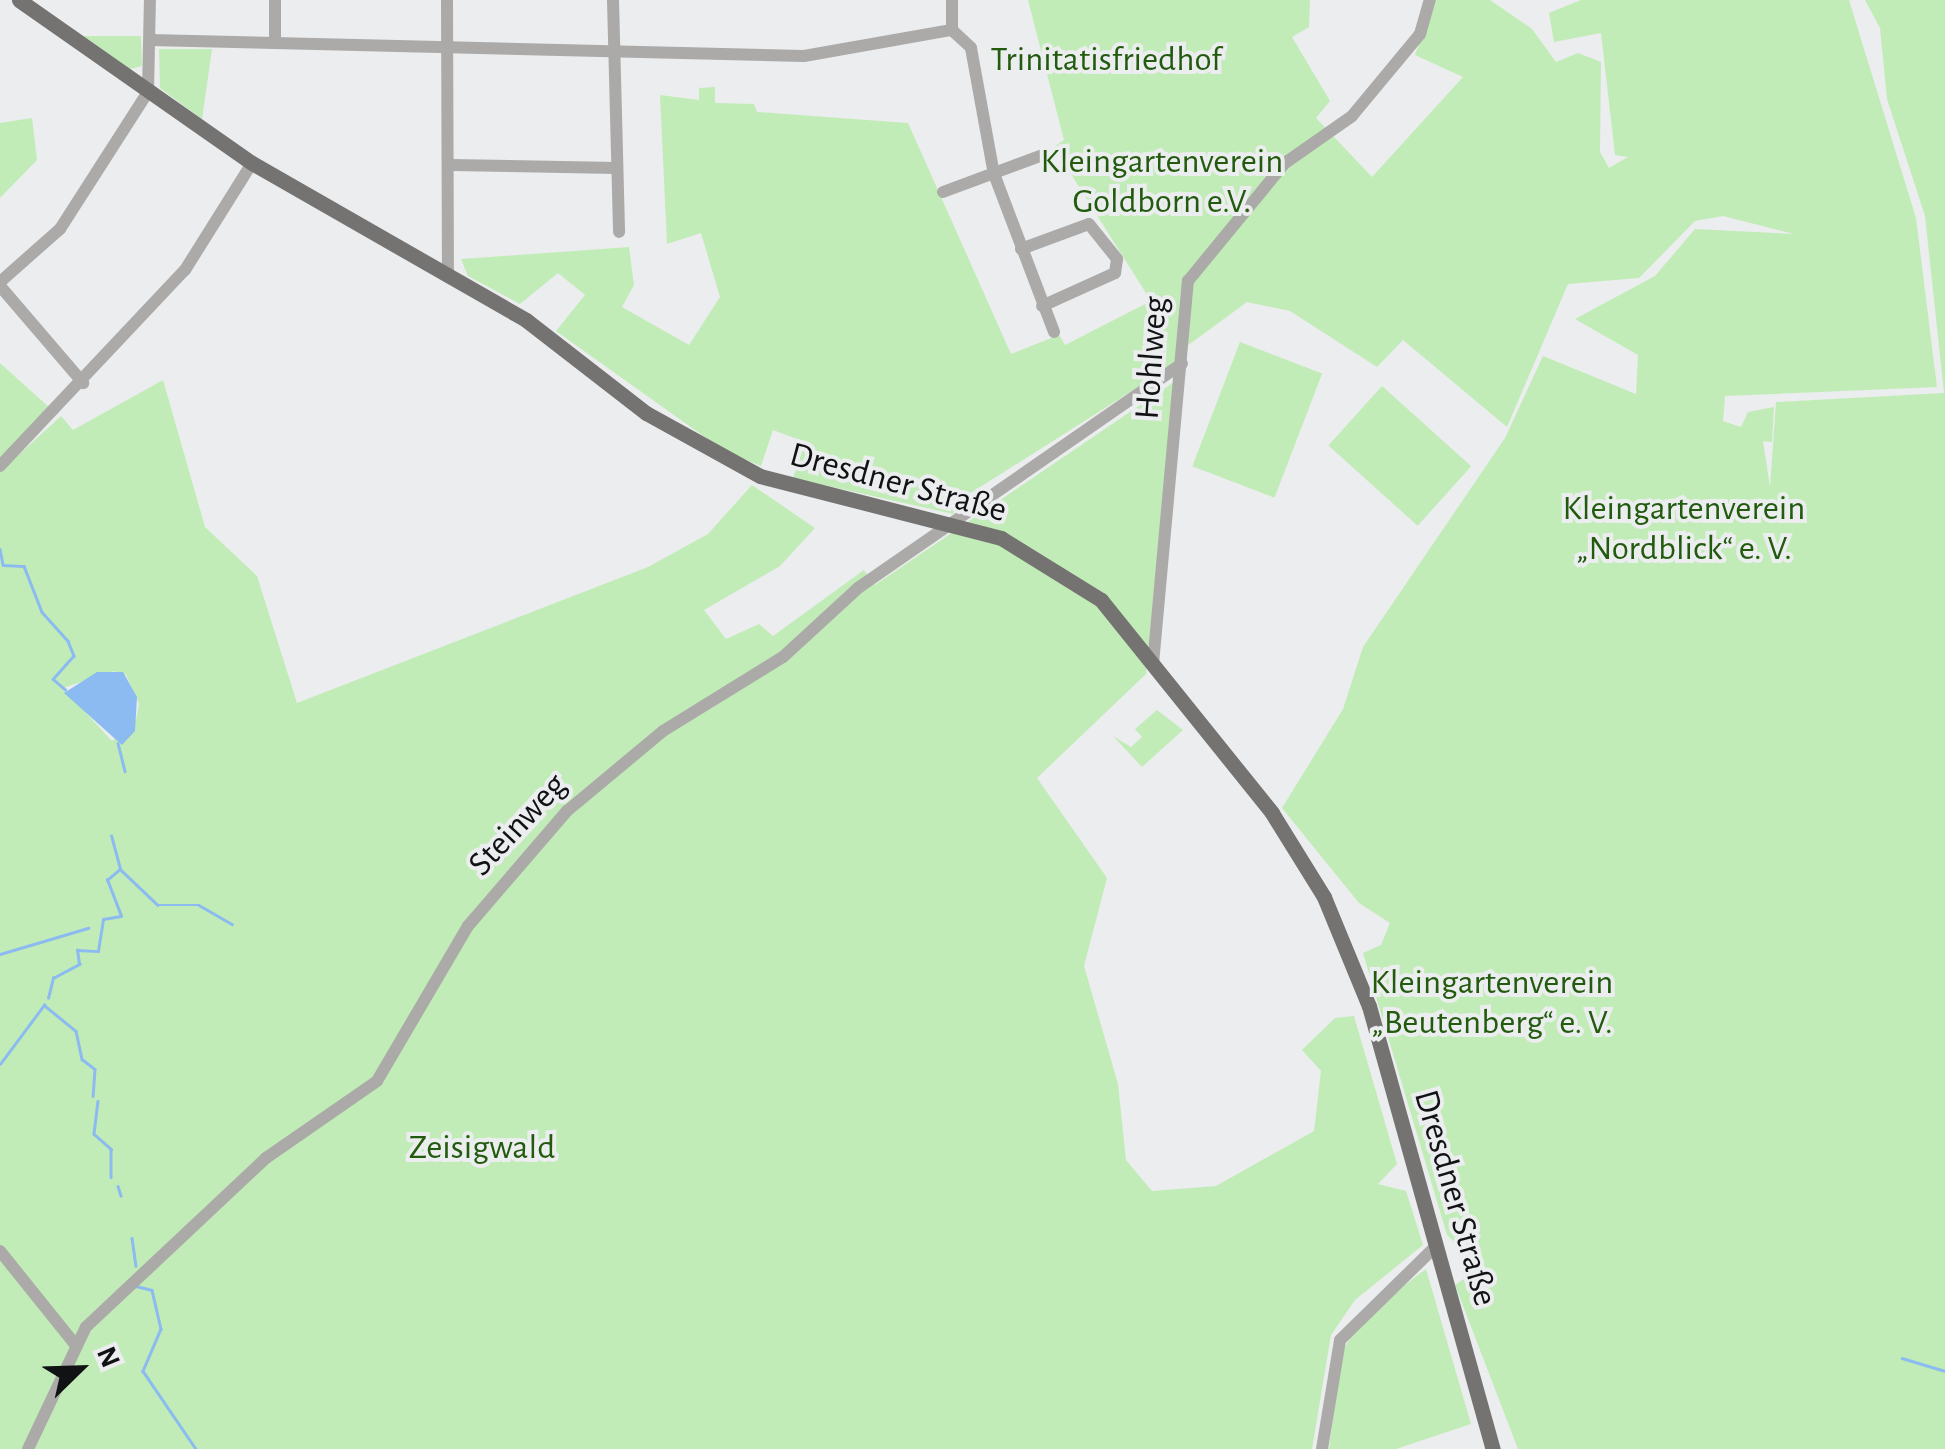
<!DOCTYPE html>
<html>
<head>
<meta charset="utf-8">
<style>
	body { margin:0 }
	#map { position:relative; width:1945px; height:1449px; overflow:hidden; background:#ebedef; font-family:"Alegreya Sans",sans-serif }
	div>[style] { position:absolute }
	.green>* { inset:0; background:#c2ecb7; transform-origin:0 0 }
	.water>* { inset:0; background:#8bbbf0 }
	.stream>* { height:2.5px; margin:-1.25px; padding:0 1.25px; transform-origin:1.25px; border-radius:1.25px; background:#8bbbf0 }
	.minor>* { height:12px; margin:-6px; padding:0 6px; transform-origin:6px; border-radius:6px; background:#abaaa9 }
	.major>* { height:15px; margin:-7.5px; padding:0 7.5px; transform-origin:7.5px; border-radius:7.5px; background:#747371 }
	span { translate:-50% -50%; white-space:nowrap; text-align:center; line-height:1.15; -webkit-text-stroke:8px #ebedef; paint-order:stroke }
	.park-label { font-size:35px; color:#225b0e }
	.street-label { font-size:35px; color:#111213 }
	.north { position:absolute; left:30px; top:1319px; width:100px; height:100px; -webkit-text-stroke:8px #ebedef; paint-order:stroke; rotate:67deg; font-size:28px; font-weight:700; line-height:40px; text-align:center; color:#111213 }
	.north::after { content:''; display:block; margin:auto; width:35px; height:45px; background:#111213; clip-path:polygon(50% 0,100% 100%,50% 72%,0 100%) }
</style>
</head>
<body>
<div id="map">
	<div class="green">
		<div style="clip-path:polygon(1028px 0,1310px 0,1309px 27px,1292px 37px,1330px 101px,1316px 118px,1372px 177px,1463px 77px,1415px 55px,1435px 0,1490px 0,1532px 29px,1556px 62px,1578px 53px,1601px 62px,1600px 152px,1609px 168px,1628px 157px,1615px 155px,1601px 33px,1554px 42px,1549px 13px,1581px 0,1849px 0,1916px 218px,1937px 387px,1725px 396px,1723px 421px,1741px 427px,1748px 412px,1774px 407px,1772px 442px,1763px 441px,1770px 487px,1776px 402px,1944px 393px,1925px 216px,1887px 99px,1880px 28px,1865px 0,1945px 0,1945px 1449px,1518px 1449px,1455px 1285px,1480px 1268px,1447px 1235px,1363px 953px,1381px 945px,1390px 923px,1359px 903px,1282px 808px,1343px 709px,1363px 647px,1505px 438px,1543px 356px,1636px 394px,1638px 355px,1575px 319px,1655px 276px,1695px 229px,1794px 234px,1723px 216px,1695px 221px,1639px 278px,1568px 284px,1507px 427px,1403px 340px,1377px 367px,1290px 311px,1247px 302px,1187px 346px,1180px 292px,1179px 361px,963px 498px,953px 514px,793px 478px,805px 442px,773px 430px,761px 466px,723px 450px,556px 331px,585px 295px,558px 273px,520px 304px,468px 276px,461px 259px,629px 247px,634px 285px,622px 307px,689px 345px,720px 297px,701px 233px,667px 244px,660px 95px,699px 100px,699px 88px,715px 87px,715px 103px,754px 104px,757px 112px,908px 123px,1011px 354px,1059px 335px,1065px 345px,1151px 301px,1054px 147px,1064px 140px)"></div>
		<div style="clip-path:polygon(83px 36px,141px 36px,142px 66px,130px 69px)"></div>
		<div style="clip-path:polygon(159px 49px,212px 49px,202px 119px,160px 88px)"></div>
		<div style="clip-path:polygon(32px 118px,37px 160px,0 198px,0 123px)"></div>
		<div style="left:1240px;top:342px;width:88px;height:133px;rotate:21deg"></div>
		<div style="clip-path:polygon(0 363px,51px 409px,0 458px)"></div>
		<div style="clip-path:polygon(evenodd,163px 380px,205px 527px,257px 576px,297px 703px,648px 567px,708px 534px,752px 485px,815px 528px,780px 566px,704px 610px,726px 639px,759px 624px,773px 636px,864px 570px,875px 585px,1174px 382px,1146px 674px,1037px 778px,1107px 878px,1084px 966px,1118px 1084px,1126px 1160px,1152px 1191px,1216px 1186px,1314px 1131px,1321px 1071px,1302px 1050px,1335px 1018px,1354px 1016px,1397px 1164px,1378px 1184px,1406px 1191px,1423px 1245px,1355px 1300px,1331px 1335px,1312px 1449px,0 1449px,0 472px,61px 416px,73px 430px,163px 380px,113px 671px,126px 675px,139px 704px,136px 720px,112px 741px,63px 688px,113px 671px)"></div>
		<div style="left:1382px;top:386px;width:120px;height:80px;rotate:42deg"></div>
		<div style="clip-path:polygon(1157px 710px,1183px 730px,1142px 767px,1113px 736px,1131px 747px,1142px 737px,1135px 729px)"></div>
		<div style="clip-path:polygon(1426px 1269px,1471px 1424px,1396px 1449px,1329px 1449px,1341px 1355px,1360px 1319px)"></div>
	</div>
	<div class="water">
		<div style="clip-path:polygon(97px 672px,123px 672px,137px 697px,135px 731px,122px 745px,64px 693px)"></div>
	</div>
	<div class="stream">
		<div style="left:0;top:549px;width:16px;rotate:79deg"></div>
		<div style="left:3px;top:565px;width:21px;rotate:3deg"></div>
		<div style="left:24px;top:566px;width:49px;rotate:68.6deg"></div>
		<div style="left:42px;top:612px;width:39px;rotate:48deg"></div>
		<div style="left:68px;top:641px;width:16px;rotate:68deg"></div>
		<div style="left:74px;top:656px;width:31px;rotate:132deg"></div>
		<div style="left:53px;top:679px;width:16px;rotate:40deg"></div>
		<div style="left:118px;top:743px;width:29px;rotate:76deg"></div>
		<div style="left:120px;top:869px;width:52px;rotate:43.5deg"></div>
		<div style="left:158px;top:905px;width:41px"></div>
		<div style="left:199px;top:905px;width:38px;rotate:30deg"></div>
		<div style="left:0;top:954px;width:92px;rotate:-16.5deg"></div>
		<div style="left:48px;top:998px;width:21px;rotate:-76deg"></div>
		<div style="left:53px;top:978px;width:30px;rotate:-28deg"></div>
		<div style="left:79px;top:964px;width:14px;rotate:-98deg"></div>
		<div style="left:77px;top:950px;width:21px;rotate:3deg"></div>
		<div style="left:98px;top:951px;width:32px;rotate:-81deg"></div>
		<div style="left:103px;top:919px;width:18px;rotate:-9deg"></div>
		<div style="left:121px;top:916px;width:39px;rotate:-111deg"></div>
		<div style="left:107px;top:880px;width:17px;rotate:-40deg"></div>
		<div style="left:120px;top:869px;width:34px;rotate:-105deg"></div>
		<div style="left:0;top:1064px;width:74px;rotate:-53.3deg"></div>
		<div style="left:44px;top:1005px;width:41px;rotate:39.1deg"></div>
		<div style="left:76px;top:1031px;width:29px;rotate:78deg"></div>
		<div style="left:82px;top:1059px;width:16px;rotate:38deg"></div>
		<div style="left:95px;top:1069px;width:27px;rotate:94deg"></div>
		<div style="left:98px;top:1101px;width:33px;rotate:97deg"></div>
		<div style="left:94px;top:1134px;width:23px;rotate:41deg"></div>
		<div style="left:111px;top:1149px;width:28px;rotate:90deg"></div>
		<div style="left:118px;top:1186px;width:10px;rotate:73deg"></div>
		<div style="left:132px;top:1238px;width:28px;rotate:82deg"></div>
		<div style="left:136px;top:1286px;width:16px;rotate:14deg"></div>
		<div style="left:152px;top:1290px;width:40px;rotate:77deg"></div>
		<div style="left:161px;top:1329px;width:46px;rotate:113.2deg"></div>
		<div style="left:143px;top:1371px;width:94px;rotate:55.8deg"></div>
		<div style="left:1902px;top:1358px;width:45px;rotate:16.8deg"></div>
	</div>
	<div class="minor">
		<div style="left:447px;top:0;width:277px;rotate:89.8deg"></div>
		<div style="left:613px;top:0;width:232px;rotate:88.5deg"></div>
		<div style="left:952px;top:0;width:30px;rotate:90deg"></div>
		<div style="left:952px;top:30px;width:26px;rotate:43deg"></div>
		<div style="left:971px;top:48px;width:128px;rotate:79.7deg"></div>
		<div style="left:994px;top:174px;width:169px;rotate:69.2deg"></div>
		<div style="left:150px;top:40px;width:654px;rotate:1.4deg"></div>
		<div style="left:804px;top:56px;width:150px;rotate:-10deg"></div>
		<div style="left:275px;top:42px;width:42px;rotate:-90deg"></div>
		<div style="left:452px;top:165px;width:165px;rotate:1deg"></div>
		<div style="left:943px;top:192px;width:109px;rotate:-20.4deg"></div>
		<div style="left:1021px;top:249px;width:72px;rotate:-20.2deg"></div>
		<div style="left:1089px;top:224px;width:45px;rotate:51.3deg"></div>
		<div style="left:1117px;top:259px;width:14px;rotate:98deg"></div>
		<div style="left:1115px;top:273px;width:80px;rotate:155.7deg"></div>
		<div style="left:0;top:282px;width:80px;rotate:-41.5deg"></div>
		<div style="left:60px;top:229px;width:163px;rotate:-57.3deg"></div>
		<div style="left:148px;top:92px;width:92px;rotate:-88.8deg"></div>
		<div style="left:0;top:286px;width:128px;rotate:49.4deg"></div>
		<div style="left:0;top:466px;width:270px;rotate:-46.7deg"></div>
		<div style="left:185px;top:270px;width:126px;rotate:-57.9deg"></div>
		<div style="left:1153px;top:664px;width:385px;rotate:-84.8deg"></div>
		<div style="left:1188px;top:281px;width:153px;rotate:-50.6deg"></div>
		<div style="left:1285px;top:163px;width:82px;rotate:-35deg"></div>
		<div style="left:1352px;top:116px;width:107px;rotate:-50.3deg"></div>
		<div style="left:1420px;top:34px;width:35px;rotate:-74deg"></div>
		<div style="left:0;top:1251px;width:118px;rotate:51.2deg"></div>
		<div style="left:28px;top:1449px;width:135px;rotate:-64.6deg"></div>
		<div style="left:86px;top:1327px;width:247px;rotate:-43.2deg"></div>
		<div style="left:266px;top:1158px;width:135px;rotate:-34.7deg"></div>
		<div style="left:377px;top:1081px;width:180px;rotate:-59.6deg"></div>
		<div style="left:468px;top:926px;width:152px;rotate:-49.3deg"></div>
		<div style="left:567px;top:811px;width:125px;rotate:-39.8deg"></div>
		<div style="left:663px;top:731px;width:141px;rotate:-31.7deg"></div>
		<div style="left:783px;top:657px;width:102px;rotate:-42.6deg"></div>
		<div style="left:858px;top:588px;width:394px;rotate:-34.7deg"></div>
		<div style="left:1322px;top:1449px;width:110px;rotate:-80.6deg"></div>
		<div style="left:1340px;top:1340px;width:136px;rotate:-44.4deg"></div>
	</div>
	<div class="major">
		<div style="left:19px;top:0;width:284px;rotate:35deg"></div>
		<div style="left:252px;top:163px;width:316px;rotate:29.8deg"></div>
		<div style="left:526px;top:320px;width:152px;rotate:37.8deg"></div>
		<div style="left:646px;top:413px;width:130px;rotate:28.9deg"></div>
		<div style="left:760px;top:476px;width:249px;rotate:14.4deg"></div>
		<div style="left:1001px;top:538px;width:118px;rotate:31.8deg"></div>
		<div style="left:1101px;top:600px;width:273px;rotate:51.2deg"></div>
		<div style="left:1272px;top:813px;width:99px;rotate:58.2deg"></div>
		<div style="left:1324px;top:897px;width:118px;rotate:67.6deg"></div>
		<div style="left:1369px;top:1006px;width:460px;rotate:74.4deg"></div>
	</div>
	<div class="park-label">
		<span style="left:1106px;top:60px">Trinitatisfriedhof</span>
		<span style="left:1162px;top:182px">Kleingartenverein<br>Goldborn e.V.</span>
		<span style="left:1684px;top:529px">Kleingartenverein<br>„Nordblick“ e. V.</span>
		<span style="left:1492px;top:1003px">Kleingartenverein<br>„Beutenberg“ e. V.</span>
		<span style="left:482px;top:1148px">Zeisigwald</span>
	</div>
	<div class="street-label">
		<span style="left:1152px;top:358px;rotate:-86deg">Hohlweg</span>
		<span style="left:898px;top:483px;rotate:15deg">Dresdner Straße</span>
		<span style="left:518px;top:825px;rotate:-47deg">Steinweg</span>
		<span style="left:1455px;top:1198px;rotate:74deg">Dresdner Straße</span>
	</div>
	<div class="north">N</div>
</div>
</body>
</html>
